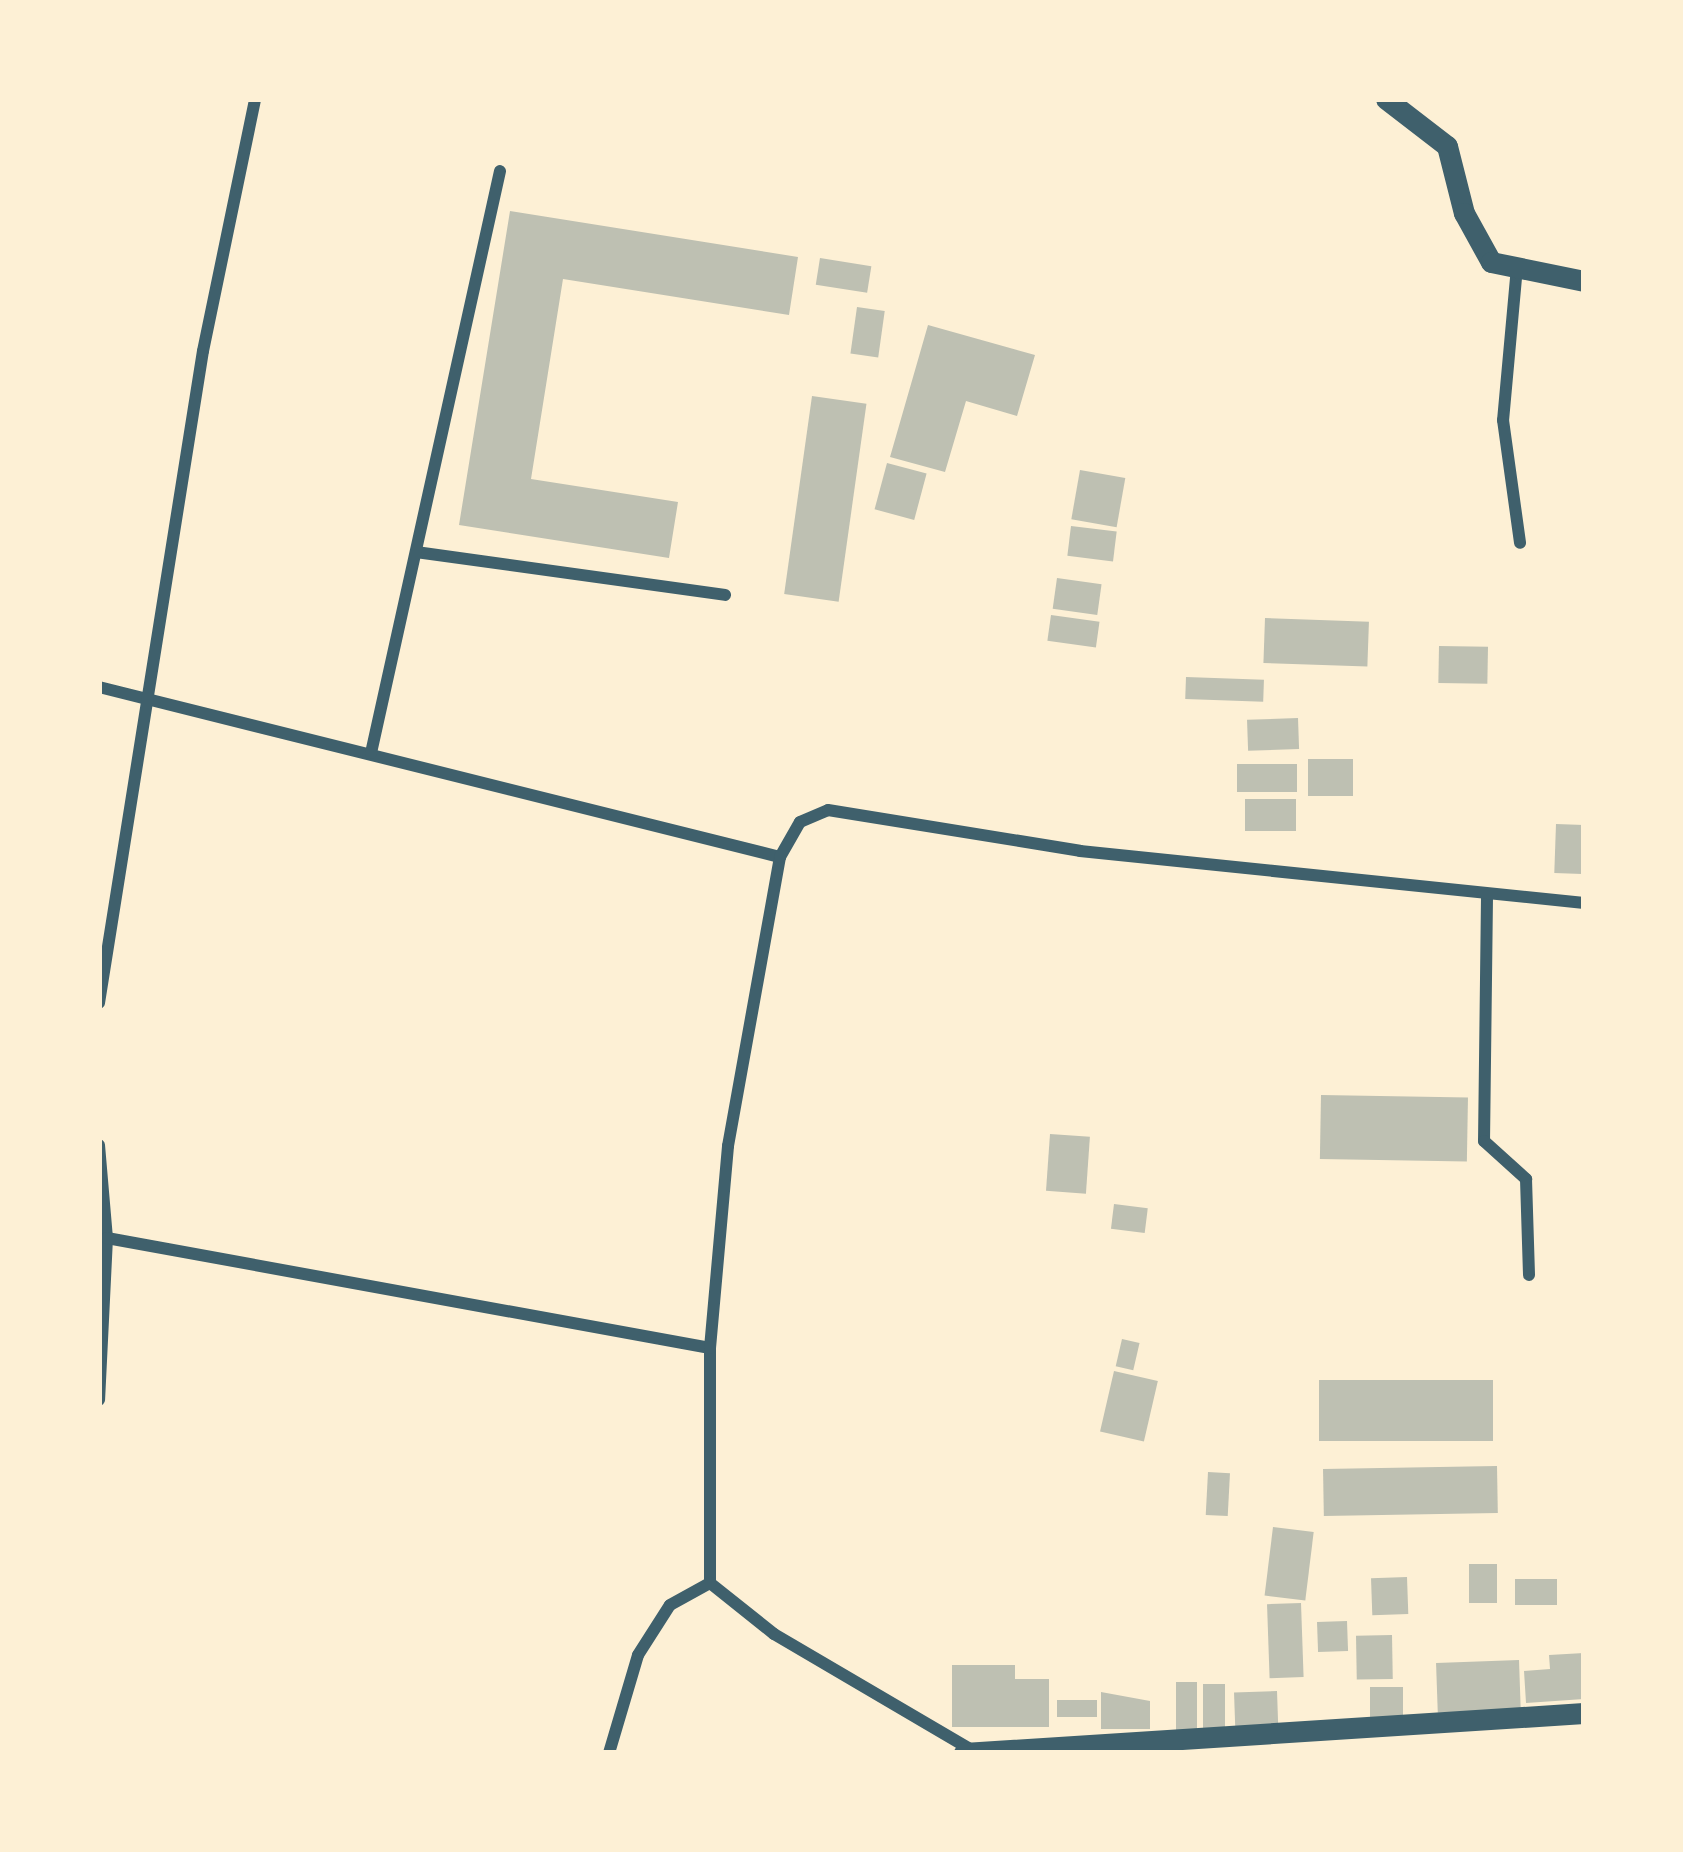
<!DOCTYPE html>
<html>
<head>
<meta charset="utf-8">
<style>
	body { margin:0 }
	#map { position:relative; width:1683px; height:1852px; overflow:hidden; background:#fdf0d5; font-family:"Public Sans",sans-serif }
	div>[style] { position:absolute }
	.building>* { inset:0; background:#bec0b2; transform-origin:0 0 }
	.minor>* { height:12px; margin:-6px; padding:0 6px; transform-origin:6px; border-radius:6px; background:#3f606c }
	.tertiary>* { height:21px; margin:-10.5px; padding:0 10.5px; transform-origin:10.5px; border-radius:10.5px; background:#3f606c }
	span { translate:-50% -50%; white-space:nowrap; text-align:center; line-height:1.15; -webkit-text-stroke:10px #fdf0d5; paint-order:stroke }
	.frame { position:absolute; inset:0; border:102px solid #fdf0d5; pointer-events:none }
</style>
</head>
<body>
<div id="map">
	<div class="building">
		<div style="clip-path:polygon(510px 211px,798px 257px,789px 315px,563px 279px,531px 479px,678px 502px,669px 558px,459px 525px)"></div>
		<div style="left:820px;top:258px;width:52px;height:27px;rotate:9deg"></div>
		<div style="left:857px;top:307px;width:28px;height:47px;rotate:8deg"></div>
		<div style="clip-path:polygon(928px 325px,1035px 355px,1017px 416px,966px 401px,945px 472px,890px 457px)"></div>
		<div style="left:812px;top:396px;width:55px;height:200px;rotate:8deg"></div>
		<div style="left:887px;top:463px;width:41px;height:48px;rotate:15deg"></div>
		<div style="left:1080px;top:470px;width:46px;height:50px;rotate:10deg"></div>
		<div style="left:1071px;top:526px;width:46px;height:30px;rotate:7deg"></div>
		<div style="left:1057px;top:578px;width:45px;height:31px;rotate:8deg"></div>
		<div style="left:1051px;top:615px;width:49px;height:26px;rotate:8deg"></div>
		<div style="left:1265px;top:618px;width:104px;height:45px;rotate:2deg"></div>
		<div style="left:1439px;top:646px;width:49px;height:37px;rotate:1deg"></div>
		<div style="left:1186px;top:677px;width:78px;height:22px;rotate:2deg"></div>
		<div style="left:1298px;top:718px;width:31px;height:51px;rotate:88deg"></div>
		<div style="left:1308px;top:759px;width:45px;height:37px"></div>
		<div style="left:1237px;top:764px;width:60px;height:28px"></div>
		<div style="left:1245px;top:799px;width:51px;height:32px"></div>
		<div style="left:1556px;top:824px;width:28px;height:49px;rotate:2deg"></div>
		<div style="left:1321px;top:1095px;width:147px;height:64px;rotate:1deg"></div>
		<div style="left:1050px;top:1134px;width:40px;height:57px;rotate:4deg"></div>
		<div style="left:1114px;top:1204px;width:34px;height:25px;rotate:7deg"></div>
		<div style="left:1122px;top:1339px;width:18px;height:28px;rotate:13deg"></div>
		<div style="left:1114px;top:1371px;width:45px;height:62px;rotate:13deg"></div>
		<div style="left:1493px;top:1380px;width:61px;height:174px;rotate:90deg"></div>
		<div style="left:1497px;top:1466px;width:47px;height:174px;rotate:89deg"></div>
		<div style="left:1208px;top:1472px;width:22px;height:43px;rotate:3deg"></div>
		<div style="left:1273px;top:1527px;width:41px;height:69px;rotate:7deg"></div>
		<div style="left:1469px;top:1564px;width:28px;height:39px"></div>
		<div style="left:1407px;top:1577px;width:37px;height:36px;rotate:88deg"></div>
		<div style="left:1557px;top:1579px;width:26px;height:42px;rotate:90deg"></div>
		<div style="left:1301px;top:1603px;width:74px;height:34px;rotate:88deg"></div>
		<div style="left:1347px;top:1621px;width:30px;height:30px;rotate:88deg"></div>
		<div style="left:1392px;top:1635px;width:44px;height:36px;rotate:89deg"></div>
		<div style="clip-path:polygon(1584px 1653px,1584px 1699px,1526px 1703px,1524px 1671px,1550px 1669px,1549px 1655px)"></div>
		<div style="left:1519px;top:1660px;width:50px;height:83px;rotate:88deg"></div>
		<div style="clip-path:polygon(952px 1665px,1015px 1665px,1015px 1679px,1049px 1679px,1049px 1727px,952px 1727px)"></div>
		<div style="left:1176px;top:1682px;width:21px;height:48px"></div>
		<div style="left:1203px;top:1684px;width:22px;height:45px"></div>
		<div style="left:1370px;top:1687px;width:33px;height:30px"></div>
		<div style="left:1277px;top:1691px;width:34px;height:43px;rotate:88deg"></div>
		<div style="clip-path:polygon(1101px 1692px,1150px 1701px,1150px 1729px,1101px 1729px)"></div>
		<div style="left:1057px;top:1700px;width:40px;height:17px"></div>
	</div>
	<div class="minor">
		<div style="left:1517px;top:267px;width:154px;rotate:95.2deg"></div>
		<div style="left:1503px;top:420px;width:124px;rotate:82.1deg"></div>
		<div style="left:416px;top:552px;width:312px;rotate:7.9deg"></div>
		<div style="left:99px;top:687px;width:702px;rotate:14.02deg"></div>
		<div style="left:371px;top:753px;width:596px;rotate:-77.5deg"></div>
		<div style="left:1487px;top:897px;width:244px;rotate:90.7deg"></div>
		<div style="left:1484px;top:1141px;width:57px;rotate:42.1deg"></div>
		<div style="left:1526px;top:1179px;width:96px;rotate:88.2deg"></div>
		<div style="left:99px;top:1003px;width:660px;rotate:-80.94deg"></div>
		<div style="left:203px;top:351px;width:257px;rotate:-78.3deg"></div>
		<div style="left:99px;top:1145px;width:93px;rotate:85.1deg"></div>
		<div style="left:107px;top:1238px;width:162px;rotate:92.8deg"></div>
		<div style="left:107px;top:1238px;width:613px;rotate:10.34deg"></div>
		<div style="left:970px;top:1749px;width:227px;rotate:-149.6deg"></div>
		<div style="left:774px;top:1634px;width:82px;rotate:-141.4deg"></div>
		<div style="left:710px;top:1583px;width:235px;rotate:-90deg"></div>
		<div style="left:710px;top:1348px;width:203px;rotate:-84.9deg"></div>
		<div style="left:728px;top:1146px;width:294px;rotate:-79.8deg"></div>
		<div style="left:780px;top:857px;width:40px;rotate:-60.3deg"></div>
		<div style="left:800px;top:822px;width:30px;rotate:-23deg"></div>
		<div style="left:828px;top:810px;width:255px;rotate:9.2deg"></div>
		<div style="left:1080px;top:851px;width:507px;rotate:5.89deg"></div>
		<div style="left:609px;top:1753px;width:102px;rotate:-73.5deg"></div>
		<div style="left:638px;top:1655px;width:59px;rotate:-57.4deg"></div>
		<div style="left:670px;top:1605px;width:46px;rotate:-28.8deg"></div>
	</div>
	<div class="tertiary">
		<div style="left:1386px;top:99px;width:77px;rotate:37.6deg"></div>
		<div style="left:1447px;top:146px;width:69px;rotate:75.8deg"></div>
		<div style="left:1464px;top:213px;width:56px;rotate:61.1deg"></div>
		<div style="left:1491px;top:262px;width:95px;rotate:11.5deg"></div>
		<div style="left:964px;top:1753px;width:621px;rotate:-3.69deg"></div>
	</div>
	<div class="frame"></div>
</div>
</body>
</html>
